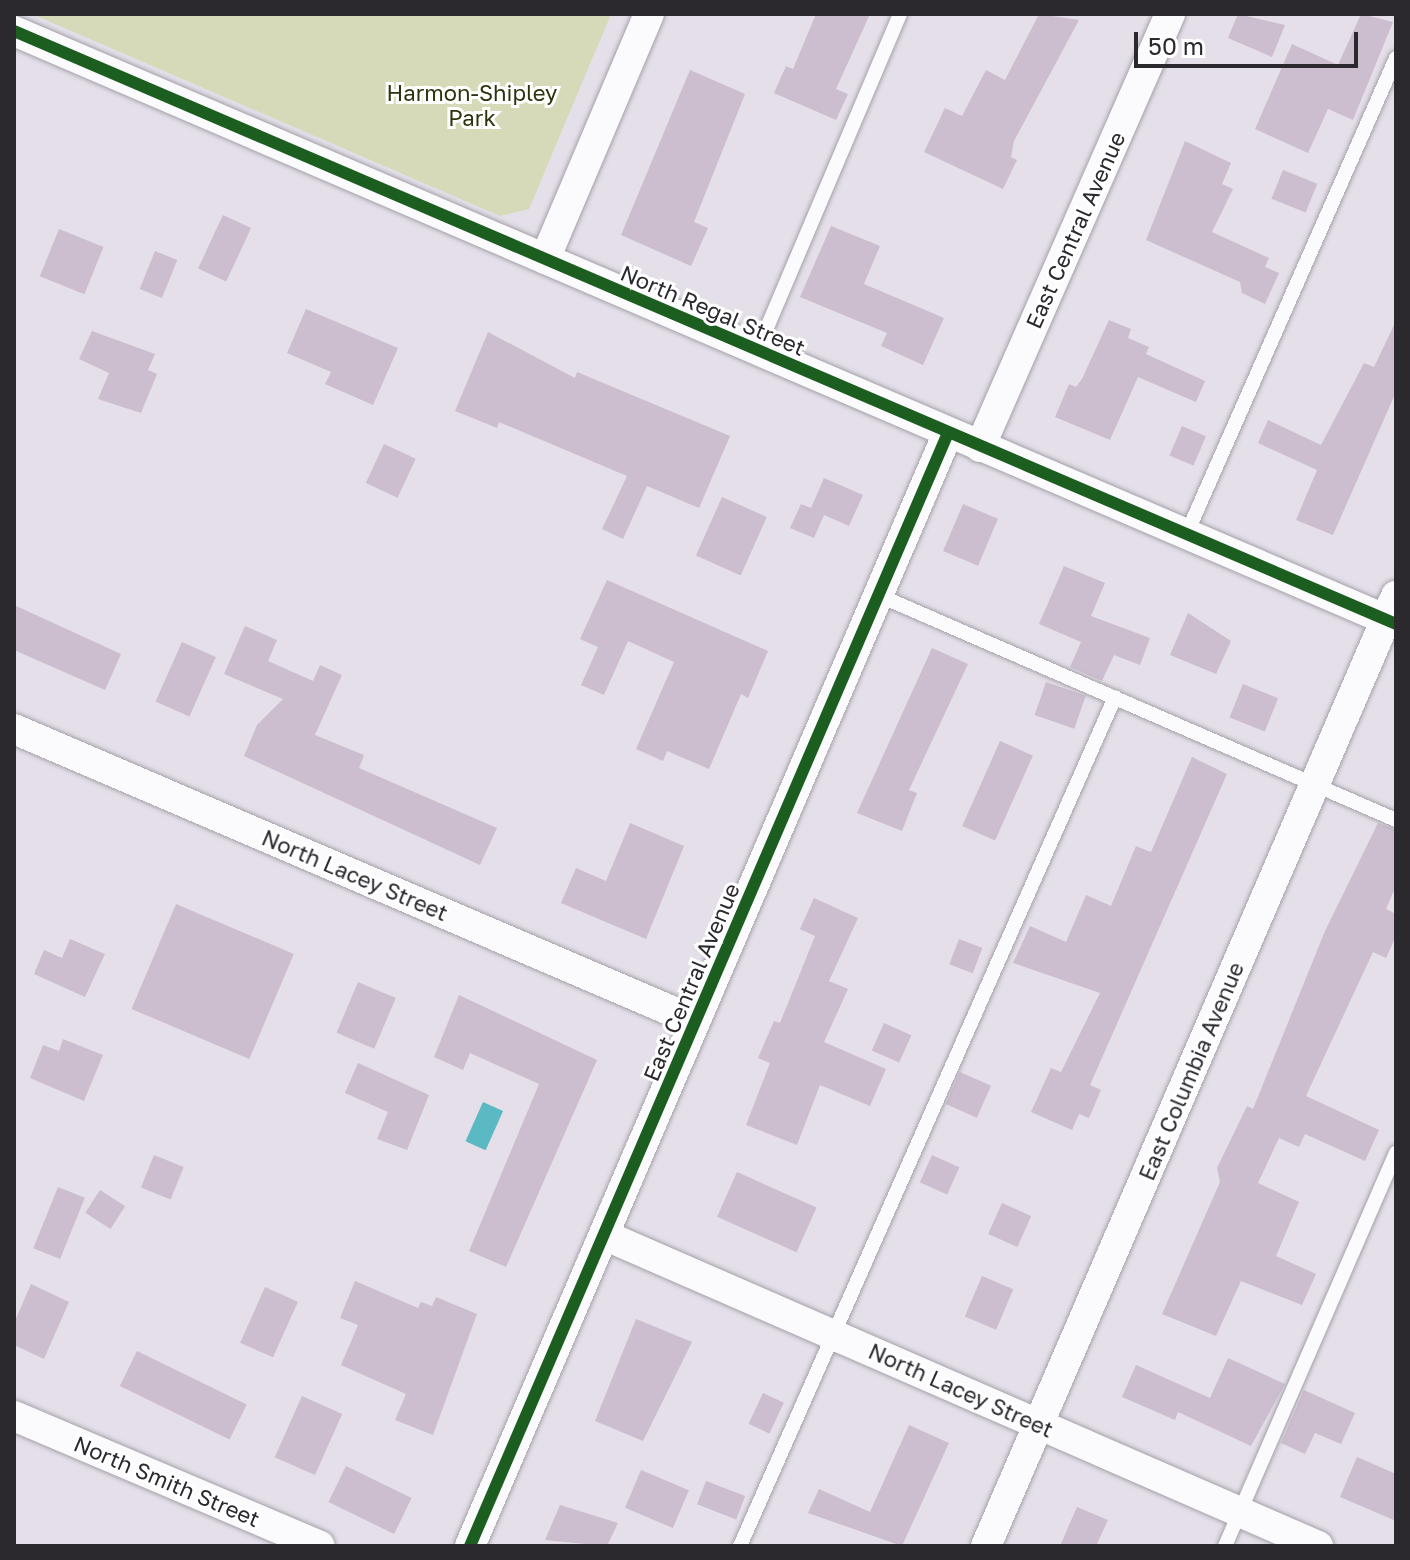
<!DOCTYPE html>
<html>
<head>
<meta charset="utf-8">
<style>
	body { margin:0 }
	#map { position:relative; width:1410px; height:1560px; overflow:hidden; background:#e4dfe9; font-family:"Golos Text",sans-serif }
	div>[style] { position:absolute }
	.green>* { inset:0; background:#d7dab8 }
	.water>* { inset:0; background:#5ab9c3; transform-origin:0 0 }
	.building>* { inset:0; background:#ccbecf; transform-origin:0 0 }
	.roads { filter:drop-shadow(0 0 2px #a5a1a9) drop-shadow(0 0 2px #a5a1a9) }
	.service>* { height:14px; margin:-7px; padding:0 7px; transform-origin:7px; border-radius:7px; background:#fbfafc }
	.minor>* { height:30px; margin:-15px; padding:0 15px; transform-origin:15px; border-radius:15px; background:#fbfafc }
	.cycleway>* { height:12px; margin:-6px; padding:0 6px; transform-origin:6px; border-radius:6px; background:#1b5e20 }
	span { translate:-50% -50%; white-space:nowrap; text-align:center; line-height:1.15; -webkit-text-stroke:6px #fff; paint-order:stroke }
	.park-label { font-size:22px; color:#2e320d }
	.street-label { font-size:22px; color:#2b282e }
	.frame { position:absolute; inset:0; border:16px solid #2b282e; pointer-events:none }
	.scale { position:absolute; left:1134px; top:32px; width:224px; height:36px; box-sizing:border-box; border:4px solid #2b282e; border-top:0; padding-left:10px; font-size:24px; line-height:28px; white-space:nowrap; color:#2b282e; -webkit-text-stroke:6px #fff; paint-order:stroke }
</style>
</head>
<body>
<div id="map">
	<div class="green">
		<div style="clip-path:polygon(32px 14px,611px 14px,529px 209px,500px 216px)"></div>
	</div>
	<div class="water">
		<div style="left:483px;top:1102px;width:22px;height:43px;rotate:24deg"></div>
	</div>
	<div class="building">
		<div style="clip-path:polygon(816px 14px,870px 14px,836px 89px,848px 94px,836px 120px,774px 93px,786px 66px,793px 69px)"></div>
		<div style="clip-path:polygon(1039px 14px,1079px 20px,1014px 141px,1011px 157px,1017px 160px,1003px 189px,924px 152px,945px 108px,962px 116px,986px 70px,1005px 80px)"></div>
		<div style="clip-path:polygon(1238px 14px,1285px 25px,1272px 57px,1228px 38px)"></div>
		<div style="clip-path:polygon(1361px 14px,1393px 22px,1353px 120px,1328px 109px,1308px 153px,1255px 129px,1292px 44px,1338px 65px)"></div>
		<div style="clip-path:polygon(690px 70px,745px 94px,694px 222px,708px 228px,691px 266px,621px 235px)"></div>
		<div style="clip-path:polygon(1185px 141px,1231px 163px,1222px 184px,1233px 189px,1212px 232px,1269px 258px,1265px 267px,1279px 273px,1265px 304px,1242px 293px,1240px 282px,1146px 240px)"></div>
		<div style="left:1283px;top:170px;width:37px;height:31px;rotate:22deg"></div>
		<div style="left:223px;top:215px;width:31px;height:59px;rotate:25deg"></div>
		<div style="clip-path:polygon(831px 226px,880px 246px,864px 284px,944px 318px,923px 365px,881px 346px,887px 333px,800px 297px)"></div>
		<div style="left:59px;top:229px;width:48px;height:51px;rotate:22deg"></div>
		<div style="left:155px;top:251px;width:24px;height:41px;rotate:22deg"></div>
		<div style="clip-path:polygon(306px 309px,398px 348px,373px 405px,325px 384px,331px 372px,287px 353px)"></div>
		<div style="clip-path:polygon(1109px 320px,1131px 329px,1128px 338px,1149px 347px,1146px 354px,1205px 381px,1196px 402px,1138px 377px,1110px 440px,1055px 417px,1069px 384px,1076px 387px,1082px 379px)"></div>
		<div style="clip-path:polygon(1396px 321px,1396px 392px,1333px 535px,1296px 520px,1317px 470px,1258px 443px,1268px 420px,1321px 445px,1364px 363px,1374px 367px)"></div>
		<div style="clip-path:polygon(92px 331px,155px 354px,148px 370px,157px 374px,141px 413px,98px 399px,109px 373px,79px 359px)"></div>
		<div style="clip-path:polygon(488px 332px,575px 378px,577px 372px,730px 436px,699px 508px,647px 486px,623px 539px,602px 529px,627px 476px,499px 422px,497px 428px,455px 411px)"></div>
		<div style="left:1182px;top:426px;width:26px;height:32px;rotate:23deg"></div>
		<div style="left:384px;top:444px;width:35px;height:43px;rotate:25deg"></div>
		<div style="clip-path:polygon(824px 478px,863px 495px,849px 526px,824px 515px,814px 538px,790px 528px,801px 504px,811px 508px)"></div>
		<div style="left:722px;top:497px;width:49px;height:64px;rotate:24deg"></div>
		<div style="left:963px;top:504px;width:38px;height:51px;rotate:23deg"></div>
		<div style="clip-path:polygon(1064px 566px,1105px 583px,1091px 616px,1150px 638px,1140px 665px,1114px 655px,1102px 681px,1070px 667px,1081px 642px,1039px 624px)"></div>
		<div style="clip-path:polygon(607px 580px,768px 651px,748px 698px,741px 694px,709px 769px,667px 751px,663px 761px,636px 749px,674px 662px,628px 641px,604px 695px,581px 685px,598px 647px,580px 639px)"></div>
		<div style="clip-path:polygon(14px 605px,121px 654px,105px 690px,14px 650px)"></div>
		<div style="clip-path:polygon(1188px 613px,1231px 641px,1216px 674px,1170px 655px)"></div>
		<div style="clip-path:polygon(245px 626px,277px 640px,268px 661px,313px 681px,320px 665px,342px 675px,315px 735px,364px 755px,359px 768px,497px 828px,480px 865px,244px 756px,257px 725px,283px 699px,224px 674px)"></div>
		<div style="left:182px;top:642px;width:37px;height:65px;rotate:24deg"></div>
		<div style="clip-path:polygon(932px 648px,968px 664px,909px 790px,917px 793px,902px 831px,857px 813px)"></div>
		<div style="left:1046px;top:682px;width:42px;height:35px;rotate:19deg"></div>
		<div style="left:1243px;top:684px;width:38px;height:36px;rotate:22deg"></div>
		<div style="left:1000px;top:741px;width:36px;height:93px;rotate:24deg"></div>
		<div style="clip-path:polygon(1192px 757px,1227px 774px,1090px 1085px,1101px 1090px,1089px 1118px,1079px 1114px,1072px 1130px,1031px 1112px,1051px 1068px,1061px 1072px,1100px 993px,1013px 963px,1030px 926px,1066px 942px,1086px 895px,1111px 906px,1136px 846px,1151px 852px)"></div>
		<div style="clip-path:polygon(630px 823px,684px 846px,646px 939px,561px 903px,576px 868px,606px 881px)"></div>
		<div style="clip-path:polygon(1378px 823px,1396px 830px,1396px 886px,1386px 909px,1396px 914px,1396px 936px,1386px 958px,1373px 952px,1306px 1096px,1379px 1130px,1365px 1161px,1305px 1134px,1299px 1147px,1279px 1138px,1258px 1183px,1299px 1202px,1276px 1256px,1316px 1274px,1302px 1305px,1241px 1281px,1216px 1336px,1162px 1314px,1220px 1182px,1217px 1168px,1247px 1106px,1253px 1109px,1325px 931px)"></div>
		<div style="clip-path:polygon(814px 898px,858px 918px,829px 981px,848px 989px,824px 1042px,886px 1069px,870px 1106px,820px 1085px,797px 1145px,746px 1125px,770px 1063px,758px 1058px,774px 1021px,780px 1023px,815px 936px,800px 929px)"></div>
		<div style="left:176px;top:904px;width:128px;height:114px;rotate:23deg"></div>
		<div style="clip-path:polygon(70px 939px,105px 954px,85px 997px,34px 974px,44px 950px,62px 958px)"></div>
		<div style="left:959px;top:939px;width:25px;height:27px;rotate:21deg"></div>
		<div style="left:358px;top:982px;width:41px;height:55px;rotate:23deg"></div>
		<div style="clip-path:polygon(459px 995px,597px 1060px,506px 1267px,469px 1251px,539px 1084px,470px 1053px,463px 1070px,434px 1057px)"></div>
		<div style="left:884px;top:1023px;width:30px;height:30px;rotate:24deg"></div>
		<div style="clip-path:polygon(63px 1039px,103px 1055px,84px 1101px,30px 1078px,43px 1045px,59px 1051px)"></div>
		<div style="clip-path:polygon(358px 1063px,429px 1095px,407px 1150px,377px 1139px,388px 1112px,345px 1093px)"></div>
		<div style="left:960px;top:1072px;width:34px;height:35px;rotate:24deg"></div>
		<div style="left:154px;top:1155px;width:32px;height:35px;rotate:22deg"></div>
		<div style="left:932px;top:1155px;width:30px;height:30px;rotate:24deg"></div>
		<div style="left:737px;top:1172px;width:87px;height:49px;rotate:24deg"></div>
		<div style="left:58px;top:1187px;width:29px;height:66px;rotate:22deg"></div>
		<div style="left:100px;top:1190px;width:30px;height:27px;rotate:33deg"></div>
		<div style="left:1002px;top:1203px;width:32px;height:34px;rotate:24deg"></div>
		<div style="left:982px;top:1276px;width:34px;height:44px;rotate:23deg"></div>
		<div style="clip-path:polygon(355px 1281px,418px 1308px,421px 1302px,432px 1306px,436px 1297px,477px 1314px,433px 1435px,395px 1420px,406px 1394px,341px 1365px,358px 1325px,340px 1318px)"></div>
		<div style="clip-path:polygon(31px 1284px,69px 1302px,44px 1359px,14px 1345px,14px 1323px)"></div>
		<div style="left:265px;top:1287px;width:36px;height:61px;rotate:24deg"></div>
		<div style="clip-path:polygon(636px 1319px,692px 1342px,643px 1441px,595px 1421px)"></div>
		<div style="left:137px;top:1351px;width:122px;height:39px;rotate:26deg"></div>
		<div style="clip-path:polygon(1228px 1358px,1285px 1384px,1251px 1446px,1178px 1412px,1175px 1420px,1122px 1397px,1136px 1365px,1210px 1398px)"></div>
		<div style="clip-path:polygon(1304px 1390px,1355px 1413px,1341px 1444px,1315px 1433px,1305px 1454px,1281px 1443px)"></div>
		<div style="left:763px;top:1393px;width:23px;height:34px;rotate:25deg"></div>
		<div style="left:302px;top:1396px;width:44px;height:67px;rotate:24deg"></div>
		<div style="clip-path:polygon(909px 1425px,949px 1443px,902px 1546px,808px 1513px,819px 1489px,870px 1512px)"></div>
		<div style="clip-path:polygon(1357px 1457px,1396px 1474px,1396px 1521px,1340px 1497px)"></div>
		<div style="left:346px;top:1466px;width:73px;height:40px;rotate:26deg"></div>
		<div style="left:641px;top:1470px;width:52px;height:41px;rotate:23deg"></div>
		<div style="left:706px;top:1481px;width:42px;height:25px;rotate:21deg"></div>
		<div style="clip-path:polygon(560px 1505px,618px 1523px,607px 1546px,545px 1540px)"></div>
		<div style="clip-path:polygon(1077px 1507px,1108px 1520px,1096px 1546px,1060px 1546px)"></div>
	</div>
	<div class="roads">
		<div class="service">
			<div style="left:757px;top:351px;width:366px;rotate:-67deg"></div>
			<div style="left:1187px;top:533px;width:519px;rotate:-66.25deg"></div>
			<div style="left:878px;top:595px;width:565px;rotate:23.48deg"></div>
			<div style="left:740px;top:1546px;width:928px;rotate:-66.17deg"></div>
			<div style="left:1225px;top:1546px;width:429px;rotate:-66.5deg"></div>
		</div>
		<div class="minor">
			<div style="left:14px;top:31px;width:1504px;rotate:23.22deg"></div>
			<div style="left:545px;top:259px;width:266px;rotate:-67deg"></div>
			<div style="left:980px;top:447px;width:473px;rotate:-66.3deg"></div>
			<div style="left:14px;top:729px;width:741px;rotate:23.21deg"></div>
			<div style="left:604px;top:1235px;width:779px;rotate:23.54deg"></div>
			<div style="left:14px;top:1416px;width:332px;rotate:23deg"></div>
			<div style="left:470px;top:1546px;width:1211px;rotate:-66.76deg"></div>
			<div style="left:986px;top:1546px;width:1035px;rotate:-66.66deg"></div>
		</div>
	</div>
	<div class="cycleway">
		<div style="left:14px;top:31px;width:1504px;rotate:23.22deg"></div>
		<div style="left:470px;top:1546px;width:1211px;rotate:-66.76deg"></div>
	</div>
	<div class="park-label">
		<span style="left:472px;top:105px">Harmon-Shipley<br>Park</span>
	</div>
	<div class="street-label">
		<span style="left:1075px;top:230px;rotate:-66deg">East Central Avenue</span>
		<span style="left:713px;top:310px;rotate:23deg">North Regal Street</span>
		<span style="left:355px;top:875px;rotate:23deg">North Lacey Street</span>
		<span style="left:691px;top:982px;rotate:-67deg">East Central Avenue</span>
		<span style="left:1191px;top:1071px;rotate:-67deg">East Columbia Avenue</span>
		<span style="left:961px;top:1390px;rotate:24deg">North Lacey Street</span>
		<span style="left:167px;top:1481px;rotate:23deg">North Smith Street</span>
	</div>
	<div class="frame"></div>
	<div class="scale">50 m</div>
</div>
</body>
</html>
